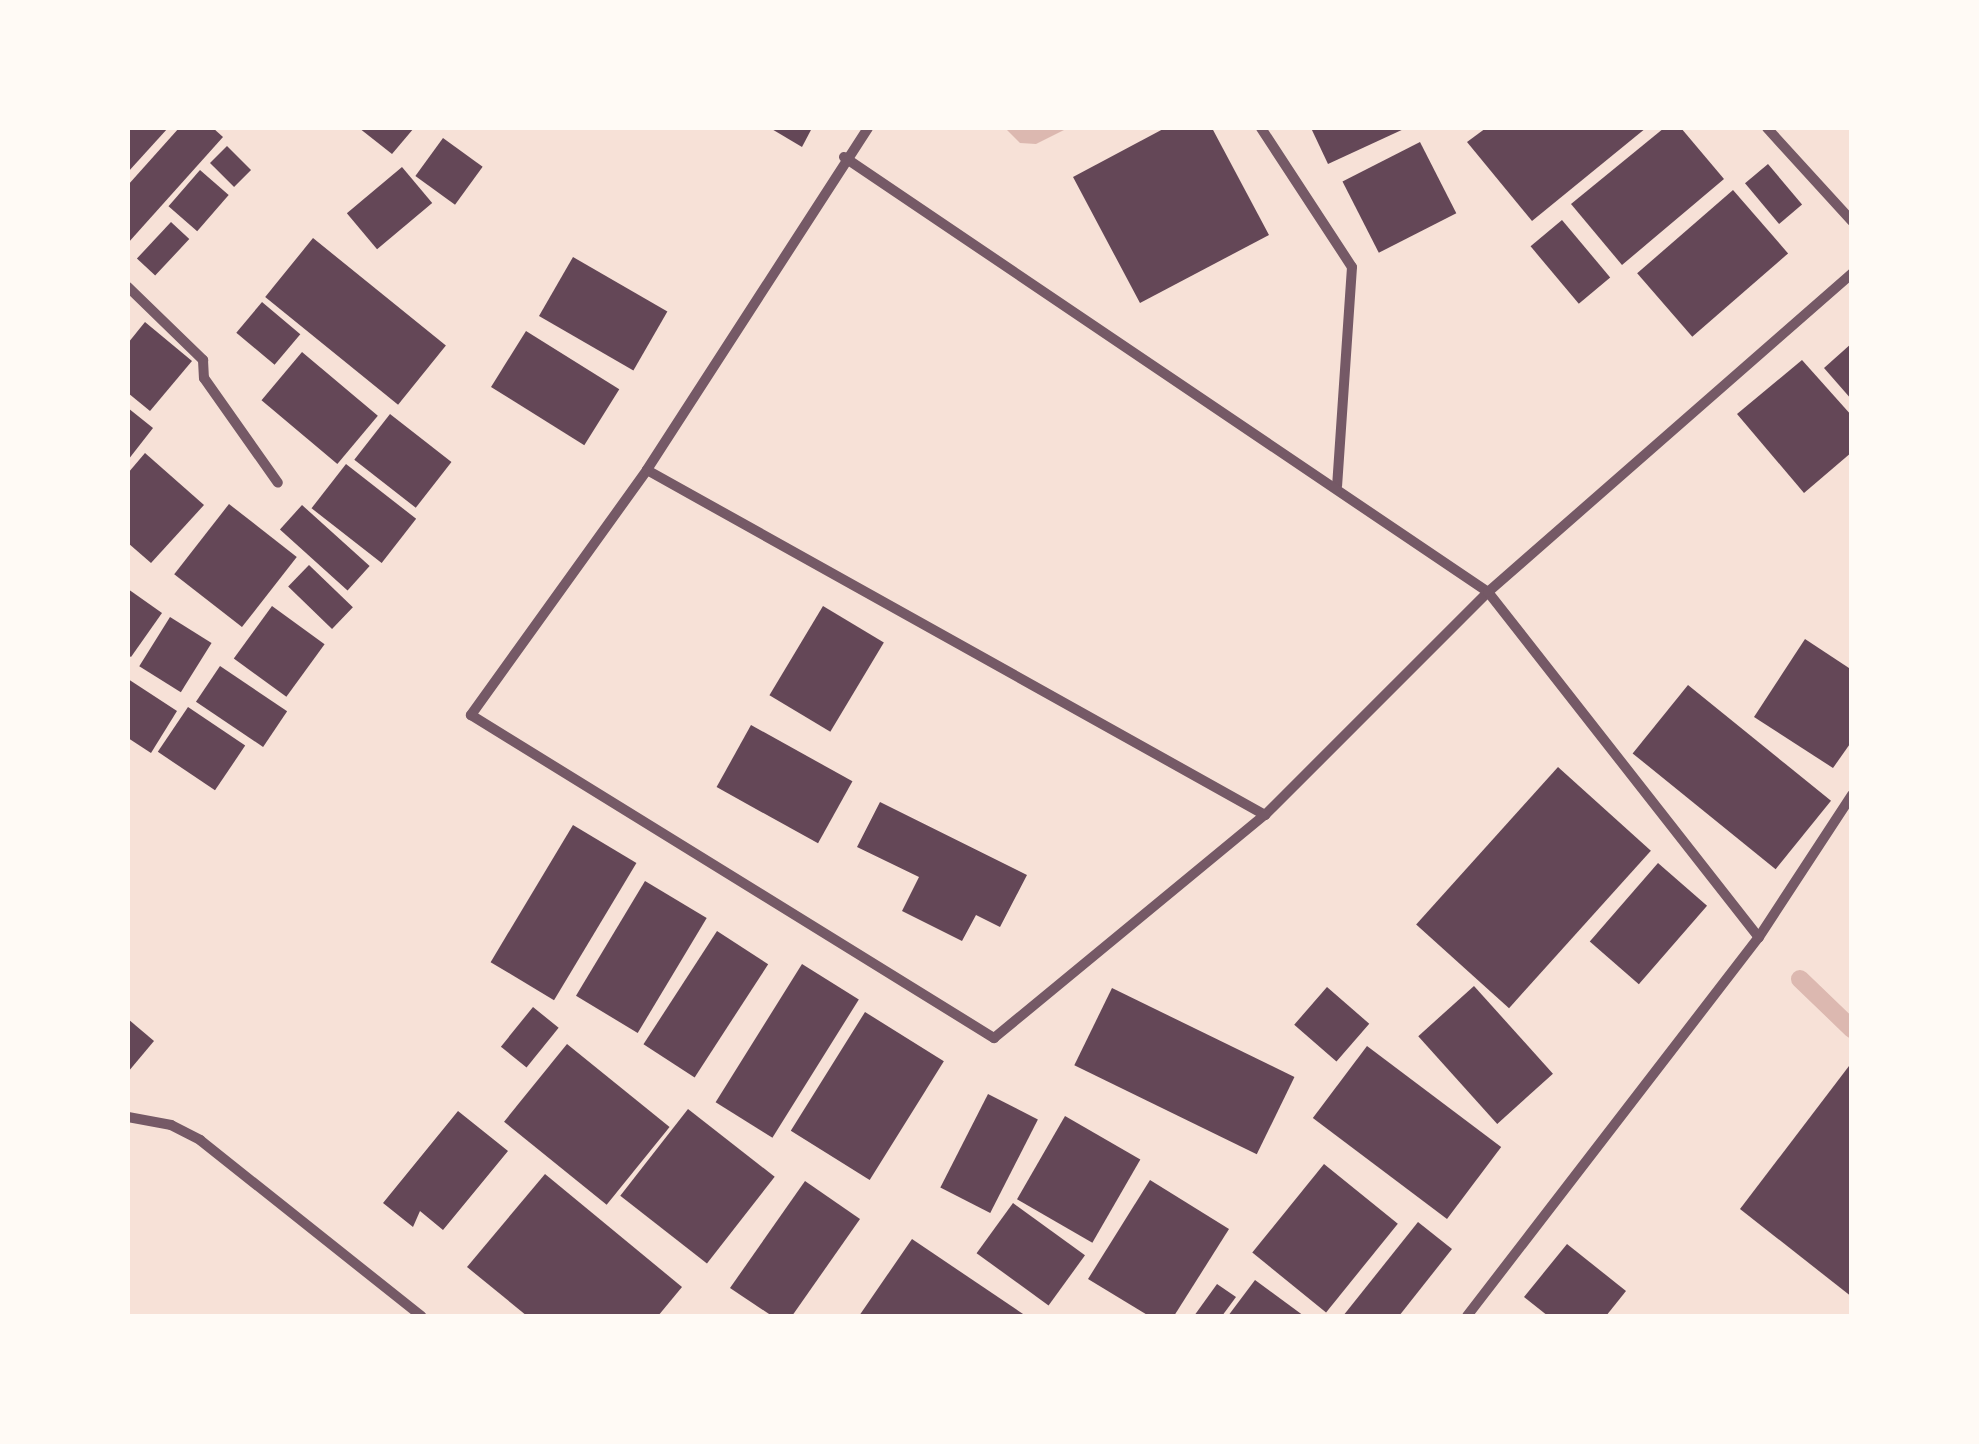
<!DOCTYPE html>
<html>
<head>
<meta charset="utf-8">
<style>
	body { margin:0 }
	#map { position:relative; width:1979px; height:1444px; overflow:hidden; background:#f7e1d7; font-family:Barlow,sans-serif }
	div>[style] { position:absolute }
	.water>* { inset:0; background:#dcb8b0 }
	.stream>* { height:18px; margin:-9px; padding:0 9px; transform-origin:9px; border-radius:9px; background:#dcb8b0 }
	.building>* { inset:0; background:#644757; transform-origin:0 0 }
	.minor>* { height:10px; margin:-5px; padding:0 5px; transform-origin:5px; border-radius:5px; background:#755966 }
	span { translate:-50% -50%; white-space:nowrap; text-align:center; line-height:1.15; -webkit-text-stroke:9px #fffaf5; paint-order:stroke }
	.frame { position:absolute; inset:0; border:130px solid #fffaf5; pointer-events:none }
</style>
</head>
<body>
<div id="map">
	<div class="water">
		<div style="clip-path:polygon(1005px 128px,1068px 128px,1036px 144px,1020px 143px)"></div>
	</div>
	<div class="stream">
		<div style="left:1800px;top:979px;width:72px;rotate:43.9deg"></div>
	</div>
	<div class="building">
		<div style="clip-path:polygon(128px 128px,168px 128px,128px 172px)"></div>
		<div style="clip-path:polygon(179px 128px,213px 128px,223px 137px,128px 243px,128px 185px)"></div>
		<div style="clip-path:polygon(359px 128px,414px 128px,392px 154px)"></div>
		<div style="clip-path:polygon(770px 128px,812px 128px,802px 147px)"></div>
		<div style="clip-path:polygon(1165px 128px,1212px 128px,1269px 235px,1140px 303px,1073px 177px)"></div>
		<div style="clip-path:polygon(1311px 128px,1406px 128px,1328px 164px)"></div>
		<div style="clip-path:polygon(1486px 128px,1646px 128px,1532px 221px,1467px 142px)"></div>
		<div style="clip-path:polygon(1664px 128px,1681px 128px,1724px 179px,1622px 265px,1571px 204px)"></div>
		<div style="left:443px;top:138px;width:49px;height:47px;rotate:36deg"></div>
		<div style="left:1420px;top:142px;width:80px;height:87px;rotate:63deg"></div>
		<div style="left:227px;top:146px;width:34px;height:24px;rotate:45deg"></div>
		<div style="left:1768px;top:164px;width:53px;height:30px;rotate:50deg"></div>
		<div style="left:402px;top:167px;width:47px;height:72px;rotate:50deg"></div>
		<div style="left:200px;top:170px;width:38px;height:48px;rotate:41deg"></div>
		<div style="left:1733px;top:190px;width:84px;height:127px;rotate:49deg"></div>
		<div style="left:1562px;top:220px;width:75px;height:41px;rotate:50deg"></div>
		<div style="left:171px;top:222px;width:25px;height:50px;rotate:43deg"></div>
		<div style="left:313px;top:238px;width:171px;height:76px;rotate:39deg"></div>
		<div style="left:573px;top:257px;width:109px;height:68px;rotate:30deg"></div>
		<div style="left:262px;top:302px;width:50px;height:40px;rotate:40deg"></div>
		<div style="clip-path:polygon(145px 322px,192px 361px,150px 411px,128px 393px,128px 343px)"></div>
		<div style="left:526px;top:331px;width:110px;height:66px;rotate:32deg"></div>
		<div style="clip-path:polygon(1852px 343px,1852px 400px,1824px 368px)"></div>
		<div style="left:302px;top:352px;width:99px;height:63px;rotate:40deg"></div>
		<div style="clip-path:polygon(1802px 360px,1852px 416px,1852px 452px,1804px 493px,1737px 414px)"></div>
		<div style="clip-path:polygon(128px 408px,153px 428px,128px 460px)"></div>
		<div style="left:390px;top:414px;width:78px;height:58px;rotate:38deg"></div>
		<div style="clip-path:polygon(145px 453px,204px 505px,151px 563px,128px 543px,128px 473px)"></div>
		<div style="left:346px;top:464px;width:89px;height:56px;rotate:38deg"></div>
		<div style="left:229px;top:504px;width:86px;height:89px;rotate:38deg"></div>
		<div style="left:302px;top:505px;width:91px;height:33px;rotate:42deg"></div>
		<div style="left:309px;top:565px;width:61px;height:30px;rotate:44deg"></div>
		<div style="clip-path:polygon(128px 589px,162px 613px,131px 657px,128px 655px)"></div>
		<div style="left:272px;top:606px;width:65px;height:65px;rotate:36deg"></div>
		<div style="left:823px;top:606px;width:71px;height:104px;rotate:31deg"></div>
		<div style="left:170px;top:617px;width:49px;height:58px;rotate:32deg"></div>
		<div style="clip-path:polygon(1805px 639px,1852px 670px,1852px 741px,1833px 768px,1754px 717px)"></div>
		<div style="left:220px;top:666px;width:81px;height:43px;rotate:34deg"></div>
		<div style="clip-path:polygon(128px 679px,177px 711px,151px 753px,128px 738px)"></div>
		<div style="left:1688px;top:685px;width:184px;height:88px;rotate:39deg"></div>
		<div style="left:188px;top:707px;width:69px;height:54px;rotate:34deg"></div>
		<div style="left:751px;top:725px;width:116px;height:71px;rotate:29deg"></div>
		<div style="left:1558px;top:767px;width:125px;height:212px;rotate:42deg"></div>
		<div style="clip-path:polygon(880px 802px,1027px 875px,1000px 927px,976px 915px,962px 941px,902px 911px,919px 877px,857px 847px)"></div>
		<div style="left:573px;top:825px;width:74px;height:160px;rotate:31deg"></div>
		<div style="left:1658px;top:863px;width:65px;height:104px;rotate:41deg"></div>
		<div style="left:645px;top:881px;width:72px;height:134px;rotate:31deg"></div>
		<div style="left:717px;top:931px;width:61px;height:135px;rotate:33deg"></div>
		<div style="left:802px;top:964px;width:67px;height:163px;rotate:32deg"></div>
		<div style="left:1474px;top:986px;width:118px;height:75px;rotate:48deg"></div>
		<div style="left:1327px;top:987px;width:56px;height:50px;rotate:41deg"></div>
		<div style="left:1112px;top:988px;width:203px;height:86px;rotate:26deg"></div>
		<div style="left:533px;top:1007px;width:33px;height:51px;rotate:39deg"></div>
		<div style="left:865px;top:1012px;width:93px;height:140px;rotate:32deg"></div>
		<div style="clip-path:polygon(128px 1019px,154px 1041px,128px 1072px)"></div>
		<div style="left:567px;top:1044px;width:132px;height:100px;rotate:39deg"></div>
		<div style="left:1367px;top:1046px;width:168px;height:90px;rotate:37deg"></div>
		<div style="clip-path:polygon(1849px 1066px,1852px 1068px,1852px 1297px,1740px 1209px)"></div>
		<div style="left:988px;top:1094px;width:56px;height:105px;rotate:27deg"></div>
		<div style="left:688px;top:1109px;width:110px;height:110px;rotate:38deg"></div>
		<div style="clip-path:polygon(458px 1111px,508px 1151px,443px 1230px,420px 1211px,413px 1227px,383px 1203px)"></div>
		<div style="left:1065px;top:1116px;width:87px;height:96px;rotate:30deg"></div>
		<div style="left:1324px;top:1164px;width:95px;height:114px;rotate:39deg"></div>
		<div style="clip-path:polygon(545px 1174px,682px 1287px,658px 1316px,527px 1316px,467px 1267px)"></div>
		<div style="clip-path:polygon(1150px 1180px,1229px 1229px,1174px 1316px,1149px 1316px,1088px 1279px)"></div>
		<div style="clip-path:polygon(805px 1181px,860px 1219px,792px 1316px,772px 1316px,730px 1288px)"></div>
		<div style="left:1013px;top:1203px;width:89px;height:62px;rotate:36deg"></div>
		<div style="clip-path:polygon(1418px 1222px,1452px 1249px,1399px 1316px,1343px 1316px)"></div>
		<div style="clip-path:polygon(912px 1239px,1026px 1316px,859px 1316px)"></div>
		<div style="clip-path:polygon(1567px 1244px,1626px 1291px,1606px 1316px,1548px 1316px,1524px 1297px)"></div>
		<div style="clip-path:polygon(1255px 1280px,1304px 1316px,1228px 1316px)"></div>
		<div style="clip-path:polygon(1217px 1284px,1236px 1297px,1222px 1316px,1194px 1316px)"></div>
	</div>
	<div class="minor">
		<div style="left:868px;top:128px;width:407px;rotate:122.9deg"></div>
		<div style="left:647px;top:470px;width:302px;rotate:125.7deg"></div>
		<div style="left:471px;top:715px;width:615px;rotate:31.7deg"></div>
		<div style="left:994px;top:1038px;width:351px;rotate:-39.5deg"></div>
		<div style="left:1265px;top:815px;width:315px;rotate:-45deg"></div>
		<div style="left:1488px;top:592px;width:439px;rotate:51.9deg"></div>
		<div style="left:1261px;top:128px;width:166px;rotate:56.8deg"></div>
		<div style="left:1352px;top:267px;width:219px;rotate:93.9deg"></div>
		<div style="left:1767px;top:128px;width:126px;rotate:47.6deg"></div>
		<div style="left:844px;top:157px;width:777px;rotate:34.04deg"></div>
		<div style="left:1488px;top:592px;width:484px;rotate:-41.2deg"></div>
		<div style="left:128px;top:287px;width:105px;rotate:44.2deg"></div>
		<div style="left:203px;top:360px;width:18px;rotate:87deg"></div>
		<div style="left:204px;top:378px;width:128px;rotate:54.8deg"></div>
		<div style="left:647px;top:470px;width:708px;rotate:29.17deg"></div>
		<div style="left:128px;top:1117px;width:44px;rotate:10.5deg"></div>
		<div style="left:171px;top:1125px;width:33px;rotate:27deg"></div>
		<div style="left:200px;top:1140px;width:283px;rotate:38.5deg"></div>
		<div style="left:1467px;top:1316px;width:478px;rotate:-52.4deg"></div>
		<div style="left:1759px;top:937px;width:170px;rotate:-56.8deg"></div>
	</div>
	<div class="frame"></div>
</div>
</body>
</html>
